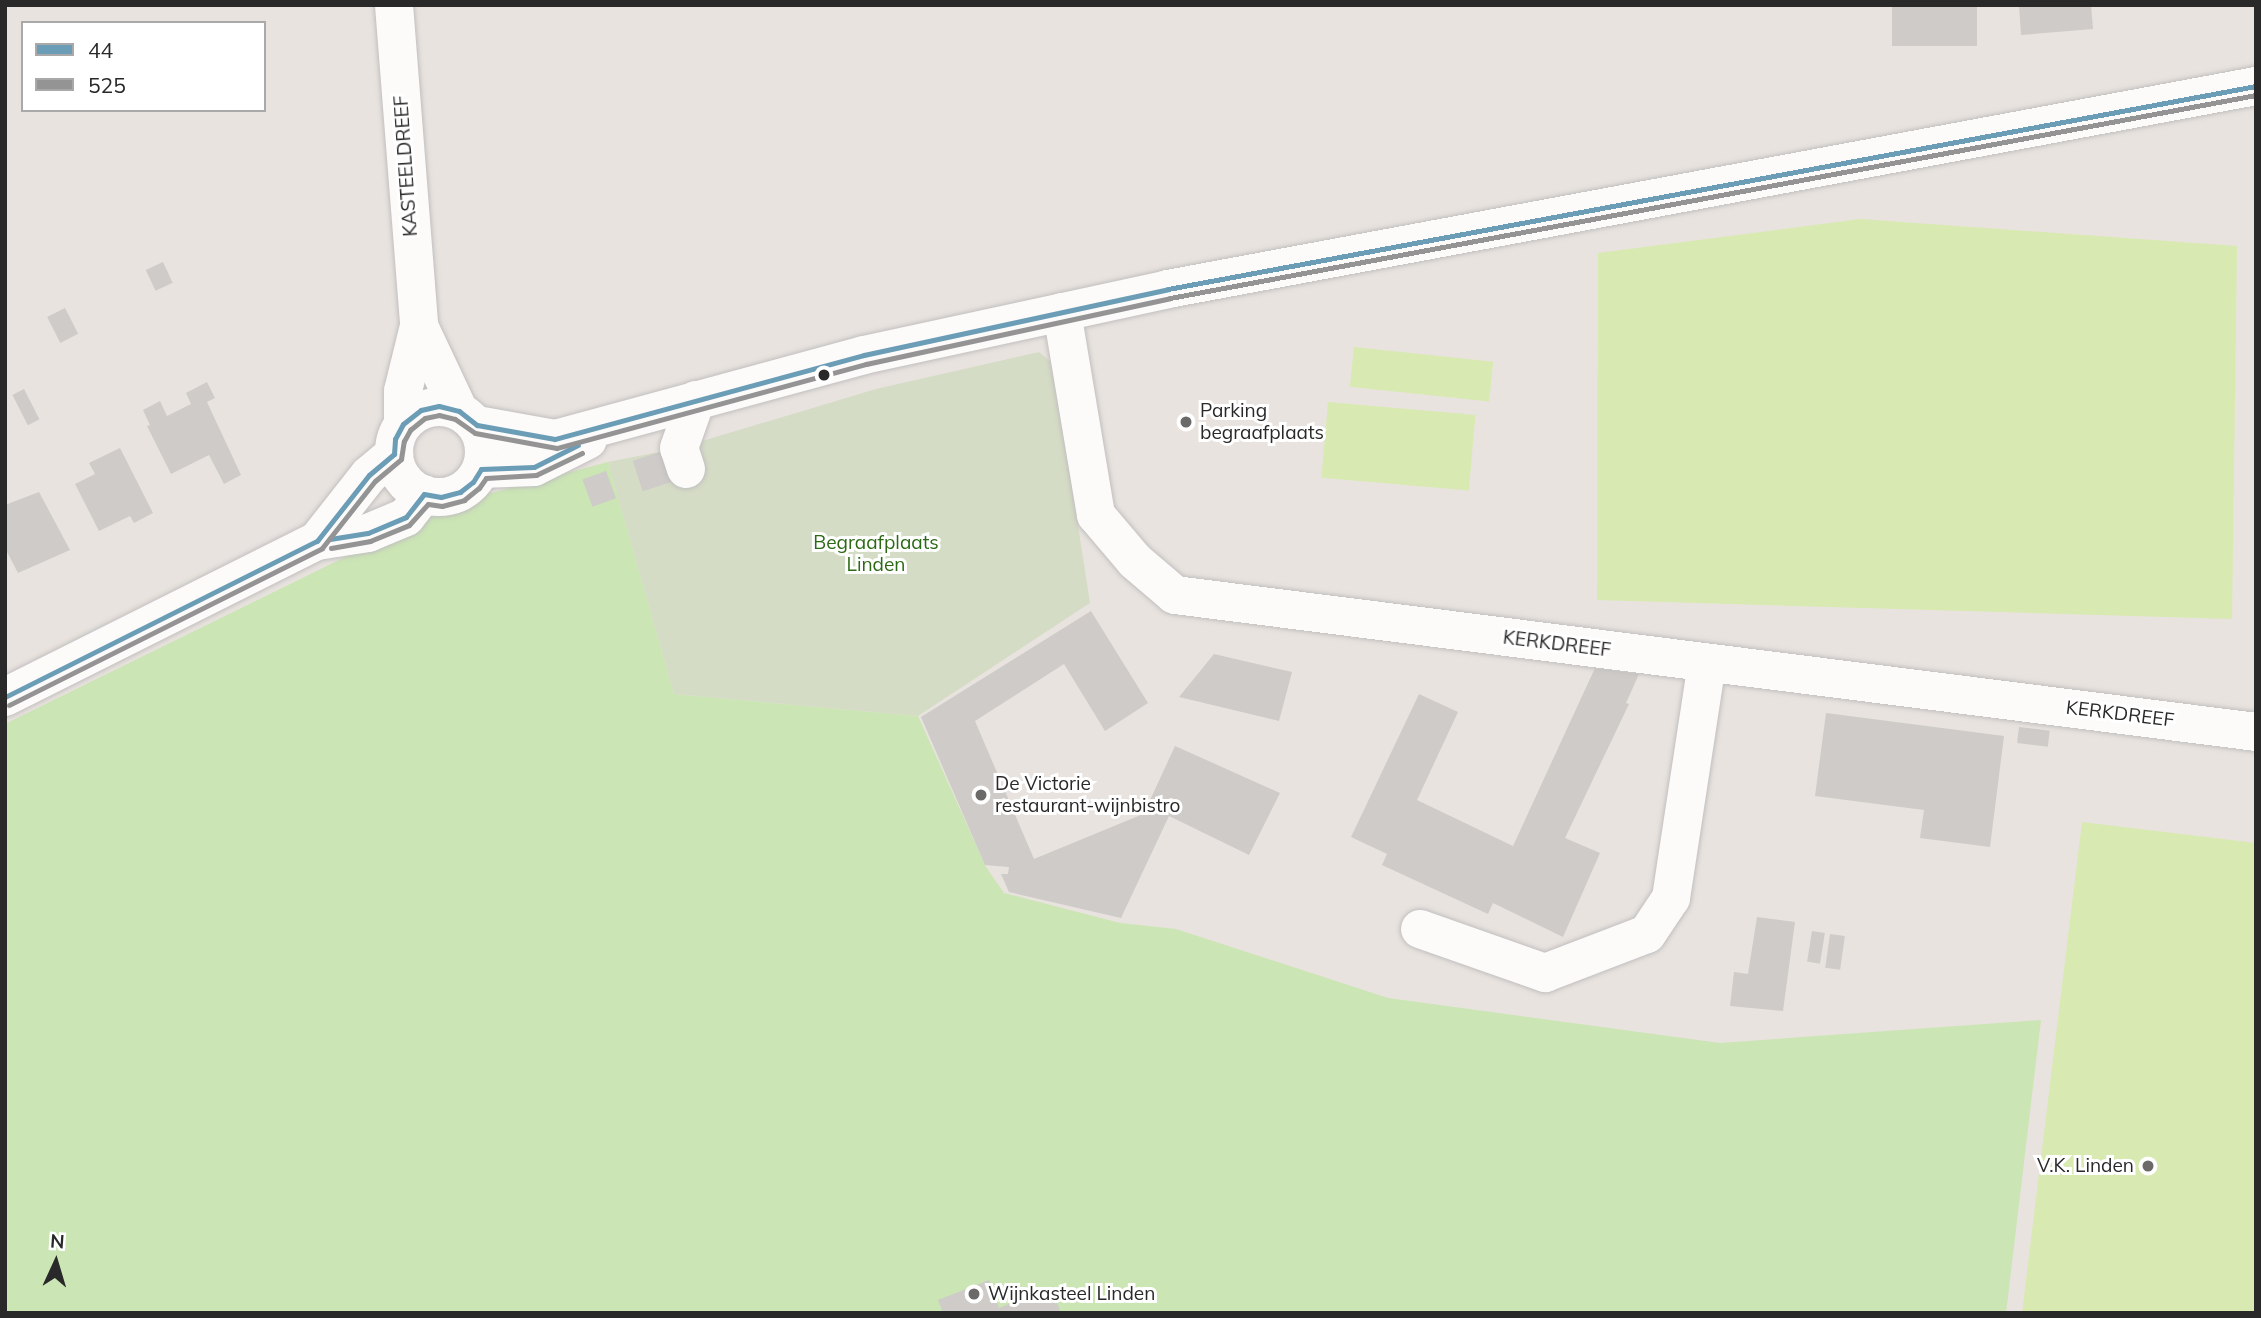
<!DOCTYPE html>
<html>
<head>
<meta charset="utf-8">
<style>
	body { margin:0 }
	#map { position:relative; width:2261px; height:1318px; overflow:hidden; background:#e8e3de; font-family:Mulish,sans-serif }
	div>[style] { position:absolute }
	.green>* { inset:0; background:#cbe5b4 }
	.cemetery>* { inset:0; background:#d5dcc5 }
	.pitch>* { inset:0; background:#d8eab1; transform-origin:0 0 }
	.building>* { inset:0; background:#cecbc8; transform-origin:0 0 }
	.roads { filter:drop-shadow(0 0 2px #c1bfc0) drop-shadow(0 0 2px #c1bfc0) }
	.minor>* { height:38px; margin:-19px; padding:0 19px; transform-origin:19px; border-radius:19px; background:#fcfbfa }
	.minor>.ring { margin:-19px; padding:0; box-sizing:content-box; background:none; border:38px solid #fcfbfa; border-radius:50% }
	.bus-1>* { height:5px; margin:-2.5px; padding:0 2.5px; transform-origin:2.5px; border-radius:2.5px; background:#6c9db6 }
	.bus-2>* { height:5px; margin:-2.5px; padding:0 2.5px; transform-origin:2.5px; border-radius:2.5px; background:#949494 }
	.dots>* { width:19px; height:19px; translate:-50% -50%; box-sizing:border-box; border:4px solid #fff; border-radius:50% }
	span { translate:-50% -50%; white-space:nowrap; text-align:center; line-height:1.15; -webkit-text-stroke:6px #fff; paint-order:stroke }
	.street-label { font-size:19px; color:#292929 }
	.poi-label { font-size:19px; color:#292929 }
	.left { translate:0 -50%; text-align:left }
	.right { translate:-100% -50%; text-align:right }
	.park-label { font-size:19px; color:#2b6915 }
	.frame { position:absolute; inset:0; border:7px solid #292929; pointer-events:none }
	.legend { position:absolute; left:21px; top:21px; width:245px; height:91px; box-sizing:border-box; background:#fff; border:2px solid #a9a9a9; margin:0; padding:9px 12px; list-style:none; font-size:21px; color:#292929 }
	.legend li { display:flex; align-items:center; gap:14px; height:35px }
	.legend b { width:35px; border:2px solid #a9a9a9 }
	.north { position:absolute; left:21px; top:1227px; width:70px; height:70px; -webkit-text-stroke:5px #fff; paint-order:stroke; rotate:4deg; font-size:19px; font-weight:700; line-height:28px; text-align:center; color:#292929 }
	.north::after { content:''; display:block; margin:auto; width:24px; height:32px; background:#292929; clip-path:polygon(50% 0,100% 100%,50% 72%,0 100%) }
</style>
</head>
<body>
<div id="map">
	<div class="green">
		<div style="clip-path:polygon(608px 462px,674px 694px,918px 716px,986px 867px,1004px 893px,1120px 923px,1176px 929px,1388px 998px,1720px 1043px,2041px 1020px,2006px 1313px,5px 1313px,5px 724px,457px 502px)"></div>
	</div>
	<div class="cemetery">
		<div style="clip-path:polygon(1039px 352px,1053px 364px,1090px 603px,918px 716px,674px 694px,608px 462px,679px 448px,876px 389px)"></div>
	</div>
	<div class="pitch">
		<div style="clip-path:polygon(1860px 219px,2237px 246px,2232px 619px,1597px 600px,1598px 253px)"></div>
		<div style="left:1354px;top:347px;width:140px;height:40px;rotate:6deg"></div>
		<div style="left:1328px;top:402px;width:148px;height:76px;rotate:5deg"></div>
		<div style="clip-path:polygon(2082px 822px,2256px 843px,2256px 1313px,2022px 1313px)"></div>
	</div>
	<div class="building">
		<div style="left:1892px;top:5px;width:85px;height:41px"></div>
		<div style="clip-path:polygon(2019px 5px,2091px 5px,2093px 29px,2021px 35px)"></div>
		<div style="left:163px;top:262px;width:23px;height:19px;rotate:65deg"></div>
		<div style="left:65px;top:308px;width:29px;height:20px;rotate:63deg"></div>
		<div style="clip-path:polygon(207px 382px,215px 398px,207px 402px,241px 475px,224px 484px,209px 455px,171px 474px,147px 426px,150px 425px,143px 410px,160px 401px,167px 416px,191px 404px,186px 393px)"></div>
		<div style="left:24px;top:389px;width:34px;height:13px;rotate:63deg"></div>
		<div style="clip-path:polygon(120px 448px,153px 513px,134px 523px,130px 516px,99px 531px,75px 484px,95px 474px,89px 463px)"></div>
		<div style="left:669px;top:449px;width:32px;height:38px;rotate:72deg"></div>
		<div style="left:606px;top:471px;width:29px;height:25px;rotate:70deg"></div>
		<div style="clip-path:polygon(39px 492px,70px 550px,18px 573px,5px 548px,5px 505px)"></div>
		<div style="clip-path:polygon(1091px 611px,1148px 703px,1105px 731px,1064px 664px,975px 721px,1034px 859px,1148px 812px,1145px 811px,1175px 746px,1280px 793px,1249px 855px,1169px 816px,1121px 918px,1009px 892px,1001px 874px,1008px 874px,1009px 867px,985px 865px,921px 717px)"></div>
		<div style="clip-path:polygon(1214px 654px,1292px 672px,1279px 721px,1179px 697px)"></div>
		<div style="clip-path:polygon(1595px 668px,1639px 674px,1626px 703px,1629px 704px,1565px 838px,1600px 853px,1563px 937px,1493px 903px,1488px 914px,1382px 865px,1387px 854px,1351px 837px,1419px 694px,1458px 712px,1417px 800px,1513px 846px)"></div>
		<div style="clip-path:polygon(1826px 713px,2004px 736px,1990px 847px,1920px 838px,1924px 810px,1815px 796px)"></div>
		<div style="left:2019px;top:727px;width:31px;height:16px;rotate:7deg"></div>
		<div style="clip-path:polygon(1757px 917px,1795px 922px,1783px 1011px,1730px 1006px,1734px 972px,1748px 974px)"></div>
		<div style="left:1812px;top:931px;width:13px;height:31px;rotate:9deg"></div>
		<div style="left:1830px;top:934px;width:15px;height:34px;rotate:8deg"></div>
		<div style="clip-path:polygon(989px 1280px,999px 1308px,1051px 1287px,1061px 1313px,943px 1313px,938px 1300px)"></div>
	</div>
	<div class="roads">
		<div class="minor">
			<div style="left:394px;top:5px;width:322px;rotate:85.5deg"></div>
			<div style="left:419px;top:326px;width:67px;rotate:103.8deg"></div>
			<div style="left:403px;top:391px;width:33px;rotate:90deg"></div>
			<div style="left:1062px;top:312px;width:206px;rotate:80.5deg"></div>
			<div style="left:1096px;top:515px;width:60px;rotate:49.7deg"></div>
			<div style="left:1135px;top:561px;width:52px;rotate:40.4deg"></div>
			<div style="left:1175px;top:595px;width:1090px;rotate:7.22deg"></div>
			<div style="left:419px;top:326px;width:94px;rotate:64.8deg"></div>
			<div class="ring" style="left:394px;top:407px;width:52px;height:52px"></div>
			<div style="left:477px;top:425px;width:79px;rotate:10.2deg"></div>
			<div style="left:555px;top:439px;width:320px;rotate:-15.2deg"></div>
			<div style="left:864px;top:355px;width:311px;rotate:-12.2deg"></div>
			<div style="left:1168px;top:289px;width:1107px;rotate:-10.57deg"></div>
			<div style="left:481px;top:469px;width:53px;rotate:-2.2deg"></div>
			<div style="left:534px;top:467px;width:60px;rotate:-26.6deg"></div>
			<div style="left:686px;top:469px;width:22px;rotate:-108deg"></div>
			<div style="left:679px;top:448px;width:51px;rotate:-70.5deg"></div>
			<div style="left:317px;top:541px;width:84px;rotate:-51.8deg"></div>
			<div style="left:369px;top:475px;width:33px;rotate:-40deg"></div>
			<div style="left:5px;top:697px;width:349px;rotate:-26.6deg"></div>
			<div style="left:317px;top:541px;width:52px;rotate:-8.9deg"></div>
			<div style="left:368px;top:533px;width:41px;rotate:-22.8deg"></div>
			<div style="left:406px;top:517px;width:29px;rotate:-52deg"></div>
			<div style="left:1420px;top:929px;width:133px;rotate:19.4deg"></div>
			<div style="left:1545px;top:973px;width:109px;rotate:-20.9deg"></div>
			<div style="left:1647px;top:934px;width:43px;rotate:-56.3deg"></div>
			<div style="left:1671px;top:898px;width:238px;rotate:-81.3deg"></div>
		</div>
	</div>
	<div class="bus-1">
		<div style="left:330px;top:539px;width:38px;rotate:-9deg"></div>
		<div style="left:368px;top:533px;width:41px;rotate:-22.8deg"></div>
		<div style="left:406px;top:517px;width:29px;rotate:-52deg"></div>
		<div style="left:424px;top:494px;width:17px;rotate:10deg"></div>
		<div style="left:441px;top:497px;width:20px;rotate:-15deg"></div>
		<div style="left:460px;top:492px;width:16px;rotate:-38deg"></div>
		<div style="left:473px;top:482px;width:15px;rotate:-58deg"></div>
		<div style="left:481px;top:469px;width:53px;rotate:-2.2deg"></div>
		<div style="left:534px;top:467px;width:49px;rotate:-26.6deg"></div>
		<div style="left:5px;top:697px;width:349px;rotate:-26.6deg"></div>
		<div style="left:317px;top:541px;width:84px;rotate:-51.8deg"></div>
		<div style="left:369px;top:475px;width:33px;rotate:-40deg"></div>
		<div style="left:394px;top:454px;width:15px;rotate:-86deg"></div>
		<div style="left:395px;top:439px;width:17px;rotate:-62deg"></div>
		<div style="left:403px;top:424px;width:23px;rotate:-38deg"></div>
		<div style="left:421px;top:410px;width:18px;rotate:-13deg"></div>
		<div style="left:439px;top:406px;width:21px;rotate:14deg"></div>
		<div style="left:459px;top:411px;width:23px;rotate:38deg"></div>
		<div style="left:477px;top:425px;width:79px;rotate:10.2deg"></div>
		<div style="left:555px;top:439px;width:320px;rotate:-15.2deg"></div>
		<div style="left:864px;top:355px;width:311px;rotate:-12.2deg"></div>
		<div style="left:1168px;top:289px;width:1107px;rotate:-10.57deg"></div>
	</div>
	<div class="bus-2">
		<div style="left:331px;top:548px;width:40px;rotate:-10deg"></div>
		<div style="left:370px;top:541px;width:42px;rotate:-22.3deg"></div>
		<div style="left:409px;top:525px;width:28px;rotate:-48deg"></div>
		<div style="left:428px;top:504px;width:14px;rotate:8deg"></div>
		<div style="left:442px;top:506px;width:23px;rotate:-15deg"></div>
		<div style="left:464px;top:500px;width:19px;rotate:-39deg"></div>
		<div style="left:479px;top:488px;width:12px;rotate:-55deg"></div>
		<div style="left:486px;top:478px;width:50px;rotate:-3.4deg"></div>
		<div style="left:536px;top:475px;width:51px;rotate:-25.6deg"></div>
		<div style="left:9px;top:705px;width:350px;rotate:-26.6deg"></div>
		<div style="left:322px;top:548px;width:85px;rotate:-51.7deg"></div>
		<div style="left:375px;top:481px;width:34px;rotate:-40deg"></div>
		<div style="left:401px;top:459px;width:18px;rotate:-81deg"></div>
		<div style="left:404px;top:441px;width:13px;rotate:-61deg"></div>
		<div style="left:410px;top:430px;width:19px;rotate:-39deg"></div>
		<div style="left:425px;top:418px;width:14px;rotate:-12deg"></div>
		<div style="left:439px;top:415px;width:16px;rotate:14deg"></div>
		<div style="left:455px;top:419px;width:24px;rotate:35deg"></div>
		<div style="left:475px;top:433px;width:83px;rotate:10.4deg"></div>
		<div style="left:557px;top:448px;width:320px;rotate:-15.2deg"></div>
		<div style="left:866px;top:364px;width:311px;rotate:-12.2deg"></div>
		<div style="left:1170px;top:298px;width:1105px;rotate:-10.59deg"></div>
	</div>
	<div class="dots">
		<div style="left:824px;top:375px;background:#292929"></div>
		<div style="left:1186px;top:422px;background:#6c6a68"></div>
		<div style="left:981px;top:795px;background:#6c6a68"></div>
		<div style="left:2148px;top:1166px;background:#6c6a68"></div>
		<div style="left:974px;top:1294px;background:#6c6a68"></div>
	</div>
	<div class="street-label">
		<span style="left:406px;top:166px;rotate:-94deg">KASTEELDREEF</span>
		<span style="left:1557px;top:644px;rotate:7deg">KERKDREEF</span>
		<span style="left:2120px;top:714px;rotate:7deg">KERKDREEF</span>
	</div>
	<div class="poi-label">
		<span class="left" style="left:1200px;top:422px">Parking<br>begraafplaats</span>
		<span class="left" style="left:995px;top:795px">De Victorie<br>restaurant-wijnbistro</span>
		<span class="right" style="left:2134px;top:1166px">V.K. Linden</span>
		<span class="left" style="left:988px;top:1294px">Wijnkasteel Linden</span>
	</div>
	<div class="park-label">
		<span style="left:876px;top:554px">Begraafplaats<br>Linden</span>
	</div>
	<div class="frame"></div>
	<ul class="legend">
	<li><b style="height:9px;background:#6c9db6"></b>44</li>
	<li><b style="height:9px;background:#949494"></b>525</li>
	</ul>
	<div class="north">N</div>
</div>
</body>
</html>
